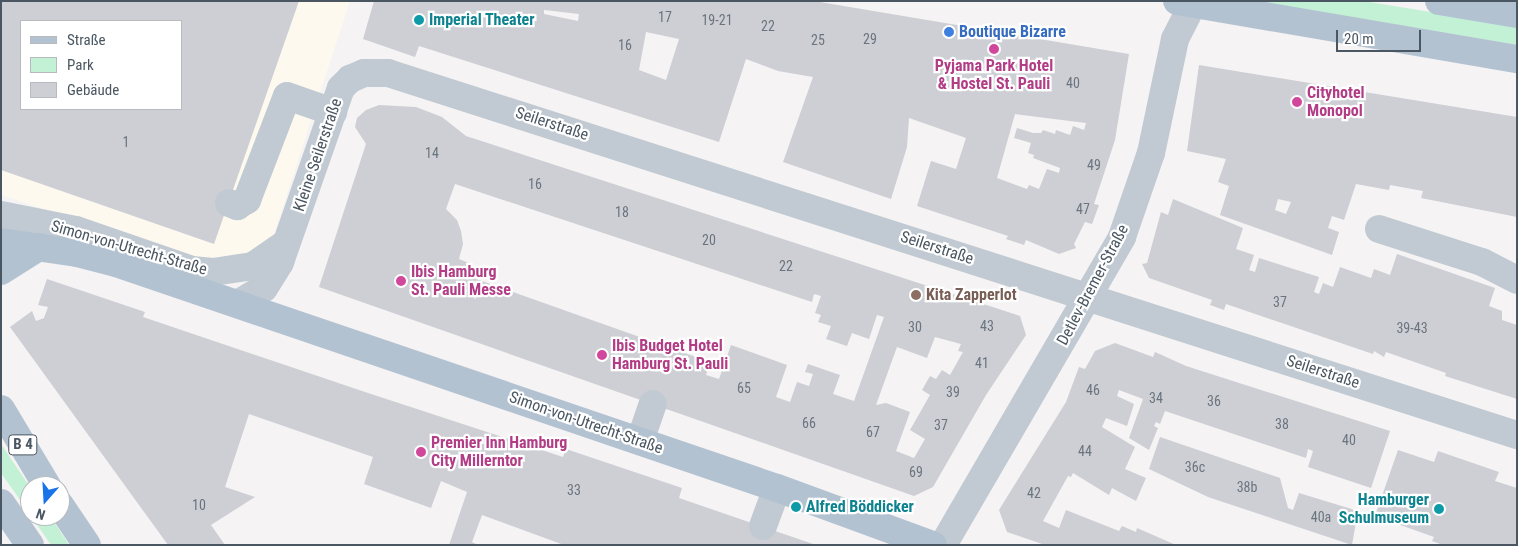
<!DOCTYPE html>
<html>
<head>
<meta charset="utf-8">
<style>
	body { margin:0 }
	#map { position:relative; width:1518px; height:546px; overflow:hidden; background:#f5f3f3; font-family:"Roboto Condensed",sans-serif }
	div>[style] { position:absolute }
	.commercial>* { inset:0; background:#fdf9ef }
	.green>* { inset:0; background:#c3f1d5 }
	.building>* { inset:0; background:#cdcfd5 }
	.minor>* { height:28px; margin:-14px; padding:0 14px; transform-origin:14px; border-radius:14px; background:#c1cad2 }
	.major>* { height:28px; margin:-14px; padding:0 14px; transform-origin:14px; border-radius:14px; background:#b3c2d1 }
	.dots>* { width:14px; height:14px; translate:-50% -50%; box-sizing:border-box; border:2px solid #fff; border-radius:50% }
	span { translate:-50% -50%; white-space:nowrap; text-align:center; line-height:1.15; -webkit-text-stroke:4.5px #fff; paint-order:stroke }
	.number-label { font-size:14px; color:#6b747e }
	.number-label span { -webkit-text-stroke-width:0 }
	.shield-label span { padding:1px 4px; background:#fff; border:1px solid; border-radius:4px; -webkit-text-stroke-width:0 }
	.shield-label { font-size:15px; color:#4a5661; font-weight:700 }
	.culture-label { font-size:16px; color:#0d838f; font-weight:700 }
	.left { translate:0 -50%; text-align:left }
	.right { translate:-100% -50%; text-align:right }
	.shop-label { font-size:16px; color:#366cbe; font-weight:700 }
	.hotel-label { font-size:16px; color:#b23c85; font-weight:700 }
	.street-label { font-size:16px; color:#4a5661 }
	.education-label { font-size:16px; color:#785e54; font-weight:700 }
	.frame { position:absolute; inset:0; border:2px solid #4a5661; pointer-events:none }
	.legend { position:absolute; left:20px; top:20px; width:162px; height:90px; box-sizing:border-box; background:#fff; border:1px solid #b7bbc0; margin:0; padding:6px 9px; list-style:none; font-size:15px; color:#4a5661 }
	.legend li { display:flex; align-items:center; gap:10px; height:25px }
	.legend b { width:25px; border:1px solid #b7bbc0 }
	.north { position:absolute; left:20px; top:476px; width:50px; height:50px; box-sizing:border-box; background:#fff; border:1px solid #b7bbc0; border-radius:50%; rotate:199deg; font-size:14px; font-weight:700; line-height:20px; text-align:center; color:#4a5661 }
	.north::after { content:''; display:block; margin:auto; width:18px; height:22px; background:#1a73e8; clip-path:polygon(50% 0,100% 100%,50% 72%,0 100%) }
	.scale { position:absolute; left:1336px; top:30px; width:85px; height:22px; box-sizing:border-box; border:2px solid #4a5661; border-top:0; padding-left:6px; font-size:15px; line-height:18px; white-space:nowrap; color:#4a5661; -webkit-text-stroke:4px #fff; paint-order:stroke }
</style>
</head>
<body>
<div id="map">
	<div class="commercial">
		<div style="clip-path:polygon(evenodd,1px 1px,350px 1px,259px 280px,1px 195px,1px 1px,21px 21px,181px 21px,181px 109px,21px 109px,21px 21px)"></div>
	</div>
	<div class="green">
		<div style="clip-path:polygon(1257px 1px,1363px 1px,1517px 26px,1517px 45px)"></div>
		<div style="clip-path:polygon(1px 444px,30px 487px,30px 514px,1px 473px)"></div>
		<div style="clip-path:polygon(31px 516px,50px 516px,69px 545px,51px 545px)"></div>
	</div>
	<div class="building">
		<div style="clip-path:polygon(evenodd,1px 1px,299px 1px,214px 244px,1px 170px,1px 1px,21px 21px,181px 21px,181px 109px,21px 109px,21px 21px)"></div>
		<div style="clip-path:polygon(evenodd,374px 1px,814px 1px,1129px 54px,1115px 140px,1094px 204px,1099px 205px,1092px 224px,1085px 222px,1074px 244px,1076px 248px,1059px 254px,1026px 240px,1024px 245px,1006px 239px,1008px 236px,917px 206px,931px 161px,956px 169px,966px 138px,909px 118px,907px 147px,891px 199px,783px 162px,813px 77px,778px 71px,746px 59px,719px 142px,419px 46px,415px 57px,363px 39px,374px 1px,544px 10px,579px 14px,578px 21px,544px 14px,544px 10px,374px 1px,646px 32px,679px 39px,666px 80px,639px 70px,646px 32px,374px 1px,1015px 114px,1086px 123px,1084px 130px,1073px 126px,1070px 135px,1056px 130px,1055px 134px,1043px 130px,1041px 133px,1033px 133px,1017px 128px,1014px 138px,1031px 143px,1028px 153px,1034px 155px,1033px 158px,1060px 168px,1059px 173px,1047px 169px,1039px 189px,1029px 185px,1027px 189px,997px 178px,1015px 114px)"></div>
		<div style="clip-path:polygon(evenodd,1199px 65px,1517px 117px,1517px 217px,1421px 198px,1423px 191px,1390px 185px,1389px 190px,1356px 184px,1344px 220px,1332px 216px,1328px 228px,1339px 232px,1332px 255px,1220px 215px,1229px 186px,1218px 182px,1226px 159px,1187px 151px,1199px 65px,1278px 199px,1291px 202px,1286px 214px,1275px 210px,1278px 199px)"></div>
		<div style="clip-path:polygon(evenodd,379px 105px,416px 107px,442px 117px,466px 136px,1020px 316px,1026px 335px,986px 395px,933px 487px,914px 496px,319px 287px,366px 144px,355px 127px,357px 118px,366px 110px,379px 105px,455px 184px,812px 302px,814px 294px,821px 296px,815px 313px,821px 315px,818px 322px,831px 326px,826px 339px,847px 346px,852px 333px,869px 339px,877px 315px,884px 317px,854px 401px,833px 394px,840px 375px,808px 364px,805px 372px,813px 374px,809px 386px,797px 382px,790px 402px,776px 397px,787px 365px,731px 345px,719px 379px,706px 375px,710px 362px,465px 275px,469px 263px,459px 259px,463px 244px,461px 231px,457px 220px,446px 209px,455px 184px,379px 105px,935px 337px,961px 344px,958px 351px,963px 352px,950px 375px,942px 370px,936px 379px,930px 376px,922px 390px,930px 395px,910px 430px,925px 439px,914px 458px,896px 451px,910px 412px,886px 403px,876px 405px,897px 347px,927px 358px,935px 337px)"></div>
		<div style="clip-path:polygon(1173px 199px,1243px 228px,1236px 249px,1254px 255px,1249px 270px,1255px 272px,1259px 258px,1319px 277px,1314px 292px,1319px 294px,1323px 283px,1333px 287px,1340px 267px,1371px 278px,1374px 269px,1390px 275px,1397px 254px,1495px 288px,1489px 306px,1502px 311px,1502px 320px,1517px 325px,1517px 399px,1445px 376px,1446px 373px,1386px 352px,1384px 357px,1374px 351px,1373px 354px,1226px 304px,1224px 310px,1210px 305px,1212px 300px,1149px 278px,1142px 264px,1147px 263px,1161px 212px,1168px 215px)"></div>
		<div style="clip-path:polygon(47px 279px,145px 312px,143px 317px,365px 392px,563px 457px,566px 449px,682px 488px,679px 498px,816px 545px,564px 545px,482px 515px,472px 542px,478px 545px,449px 545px,467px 492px,441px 481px,431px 508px,364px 484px,373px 457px,249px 414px,225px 487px,255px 497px,211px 525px,225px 545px,168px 545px,10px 327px,32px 311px,36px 321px,44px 318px,48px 307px,38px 305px)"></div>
		<div style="clip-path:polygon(1115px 343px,1153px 357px,1155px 352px,1186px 366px,1390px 431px,1371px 488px,1308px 467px,1313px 451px,1308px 449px,1306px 458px,1165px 411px,1160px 424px,1156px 422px,1154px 426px,1158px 428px,1149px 450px,1129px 438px,1143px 399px,1119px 390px,1117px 396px,1134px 404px,1127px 426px,1106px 418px,1102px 427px,1135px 447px,1125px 469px,1146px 478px,1136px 501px,1112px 488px,1109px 495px,1073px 473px,1071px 477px,1068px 476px,1043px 521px,1059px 528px,1066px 510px,1119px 531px,1122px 526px,1136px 532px,1137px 528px,1176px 545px,1045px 545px,1007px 532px,999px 510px,1066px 402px,1079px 367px,1085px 369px,1095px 351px)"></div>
		<div style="clip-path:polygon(1160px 437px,1280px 478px,1288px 508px,1293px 510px,1299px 493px,1358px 511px,1352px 545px,1208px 497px,1149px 469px)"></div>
		<div style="clip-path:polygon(1398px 450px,1434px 462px,1438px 451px,1499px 472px,1495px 481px,1517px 488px,1517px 545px,1443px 545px,1432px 541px,1434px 537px,1375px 516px)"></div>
	</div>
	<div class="minor">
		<div style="left:229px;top:203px;width:9px;rotate:21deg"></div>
		<div style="left:237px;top:206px;width:12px;rotate:-31deg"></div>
		<div style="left:247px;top:200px;width:111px;rotate:-69deg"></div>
		<div style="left:287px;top:96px;width:49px;rotate:19.2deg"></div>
		<div style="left:1px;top:215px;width:76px;rotate:11.3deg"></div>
		<div style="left:76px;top:230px;width:123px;rotate:19deg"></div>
		<div style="left:192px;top:270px;width:21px;rotate:5deg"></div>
		<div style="left:213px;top:272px;width:40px;rotate:-8.5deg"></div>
		<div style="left:253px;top:266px;width:40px;rotate:-34.9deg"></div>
		<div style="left:1379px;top:229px;width:108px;rotate:17.8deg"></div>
		<div style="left:1482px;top:262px;width:39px;rotate:27deg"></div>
		<div style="left:239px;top:303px;width:29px;rotate:-31deg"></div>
		<div style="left:264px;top:288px;width:31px;rotate:-58deg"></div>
		<div style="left:280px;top:262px;width:184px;rotate:-70.7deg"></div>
		<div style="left:341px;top:88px;width:13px;rotate:-45deg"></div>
		<div style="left:350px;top:79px;width:15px;rotate:-23deg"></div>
		<div style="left:364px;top:73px;width:24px"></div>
		<div style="left:388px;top:73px;width:1186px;rotate:17.78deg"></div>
		<div style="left:640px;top:441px;width:39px;rotate:-71deg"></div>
		<div style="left:763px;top:526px;width:40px;rotate:-69.8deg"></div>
		<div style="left:943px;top:545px;width:356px;rotate:-59.8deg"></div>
		<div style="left:1122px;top:237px;width:89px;rotate:-71deg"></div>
		<div style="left:1151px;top:153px;width:116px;rotate:-78.1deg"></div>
		<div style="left:1175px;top:39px;width:39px;rotate:-63deg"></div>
	</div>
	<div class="major">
		<div style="left:1177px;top:1px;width:345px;rotate:9.7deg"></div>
		<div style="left:1439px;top:1px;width:79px;rotate:9.5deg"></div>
		<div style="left:1px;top:242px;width:77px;rotate:8.2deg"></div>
		<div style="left:77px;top:253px;width:40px;rotate:14.4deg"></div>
		<div style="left:116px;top:263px;width:698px;rotate:18.8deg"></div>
		<div style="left:777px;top:488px;width:166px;rotate:20.1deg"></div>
		<div style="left:1px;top:271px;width:45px;rotate:-32.3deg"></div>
		<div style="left:1px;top:409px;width:90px;rotate:59.1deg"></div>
		<div style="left:1px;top:503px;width:51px;rotate:55.4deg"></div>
		<div style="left:60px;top:505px;width:48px;rotate:56deg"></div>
	</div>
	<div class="dots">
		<div style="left:419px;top:20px;background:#0f9aa8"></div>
		<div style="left:949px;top:32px;background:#3f7fe0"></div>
		<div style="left:994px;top:49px;background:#d1479c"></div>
		<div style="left:1297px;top:102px;background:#d1479c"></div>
		<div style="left:401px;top:281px;background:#d1479c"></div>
		<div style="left:916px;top:295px;background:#8d6e63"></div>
		<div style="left:602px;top:355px;background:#d1479c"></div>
		<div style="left:421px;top:452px;background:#d1479c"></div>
		<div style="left:796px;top:507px;background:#0f9aa8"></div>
		<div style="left:1439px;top:509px;background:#0f9aa8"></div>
	</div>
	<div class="number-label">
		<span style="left:665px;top:17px">17</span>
		<span style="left:717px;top:20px">19-21</span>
		<span style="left:768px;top:26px">22</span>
		<span style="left:870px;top:39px">29</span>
		<span style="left:818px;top:40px">25</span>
		<span style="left:625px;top:45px">16</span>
		<span style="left:1073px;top:83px">40</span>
		<span style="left:126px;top:142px">1</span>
		<span style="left:432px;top:153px">14</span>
		<span style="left:1094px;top:165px">49</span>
		<span style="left:535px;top:184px">16</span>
		<span style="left:1083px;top:209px">47</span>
		<span style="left:622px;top:212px">18</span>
		<span style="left:709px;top:240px">20</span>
		<span style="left:786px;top:266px">22</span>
		<span style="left:1280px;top:302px">37</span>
		<span style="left:987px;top:326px">43</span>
		<span style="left:915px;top:327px">30</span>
		<span style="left:1412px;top:328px">39-43</span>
		<span style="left:982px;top:363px">41</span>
		<span style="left:744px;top:388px">65</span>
		<span style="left:1093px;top:390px">46</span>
		<span style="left:953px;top:392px">39</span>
		<span style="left:1156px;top:398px">34</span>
		<span style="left:1214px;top:401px">36</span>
		<span style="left:809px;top:423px">66</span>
		<span style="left:1282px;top:424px">38</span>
		<span style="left:941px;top:425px">37</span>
		<span style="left:873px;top:432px">67</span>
		<span style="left:1349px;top:440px">40</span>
		<span style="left:1085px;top:451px">44</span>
		<span style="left:1195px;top:467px">36c</span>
		<span style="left:916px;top:472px">69</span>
		<span style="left:1247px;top:487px">38b</span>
		<span style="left:574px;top:490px">33</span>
		<span style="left:1034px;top:493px">42</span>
		<span style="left:199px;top:505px">10</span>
		<span style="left:1321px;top:517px">40a</span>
	</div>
	<div class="shield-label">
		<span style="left:23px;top:445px">B 4</span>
	</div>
	<div class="culture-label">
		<span class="left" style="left:429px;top:20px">Imperial Theater</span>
		<span class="right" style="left:1429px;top:509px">Hamburger<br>Schulmuseum</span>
		<span class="left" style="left:806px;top:507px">Alfred Böddicker</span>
	</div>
	<div class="shop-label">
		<span class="left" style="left:959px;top:32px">Boutique Bizarre</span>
	</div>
	<div class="hotel-label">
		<span style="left:994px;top:75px">Pyjama Park Hotel<br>&amp; Hostel St. Pauli</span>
		<span class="left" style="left:1307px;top:102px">Cityhotel<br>Monopol</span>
		<span class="left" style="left:411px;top:281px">Ibis Hamburg<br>St. Pauli Messe</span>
		<span class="left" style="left:612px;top:355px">Ibis Budget Hotel<br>Hamburg St. Pauli</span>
		<span class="left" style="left:431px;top:452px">Premier Inn Hamburg<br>City Millerntor</span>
	</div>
	<div class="street-label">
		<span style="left:552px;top:124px;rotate:18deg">Seilerstraße</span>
		<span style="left:318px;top:155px;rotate:-71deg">Kleine Seilerstraße</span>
		<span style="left:129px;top:248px;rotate:16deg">Simon-von-Utrecht-Straße</span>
		<span style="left:937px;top:248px;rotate:18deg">Seilerstraße</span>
		<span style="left:1093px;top:285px;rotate:-62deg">Detlev-Bremer-Straße</span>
		<span style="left:1323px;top:372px;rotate:18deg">Seilerstraße</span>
		<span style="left:586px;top:423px;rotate:19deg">Simon-von-Utrecht-Straße</span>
	</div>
	<div class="education-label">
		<span class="left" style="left:926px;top:295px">Kita Zapperlot</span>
	</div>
	<div class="frame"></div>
	<ul class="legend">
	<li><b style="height:6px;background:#b3c2d1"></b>Straße</li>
	<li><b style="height:14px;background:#c3f1d5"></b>Park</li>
	<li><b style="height:14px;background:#cdcfd5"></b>Gebäude</li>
	</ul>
	<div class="north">N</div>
	<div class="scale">20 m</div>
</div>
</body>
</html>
